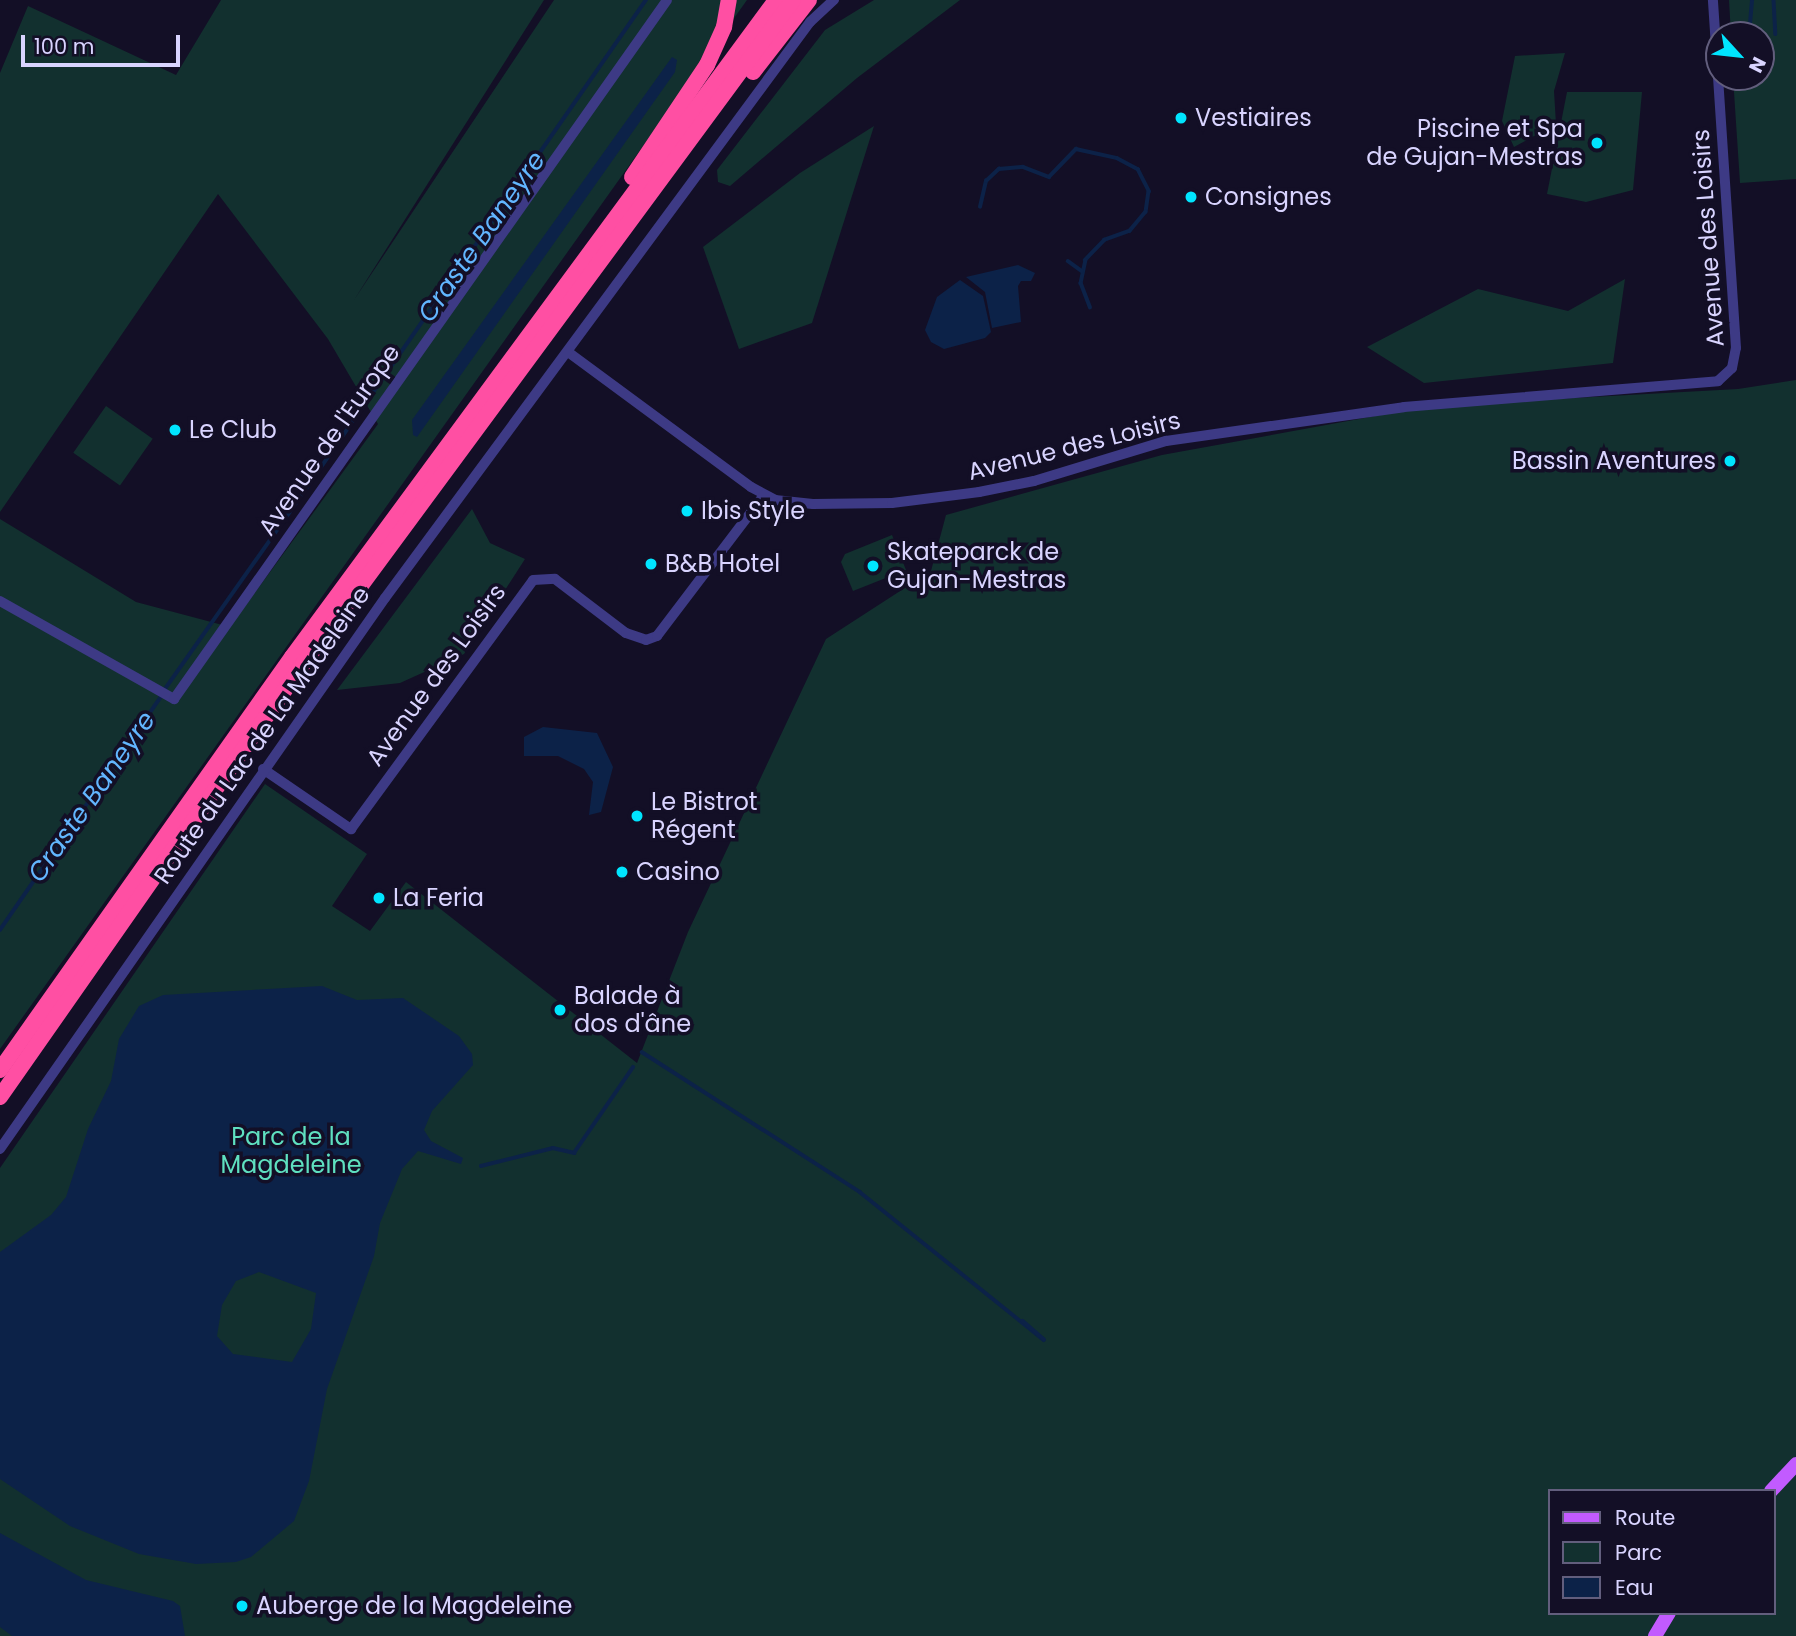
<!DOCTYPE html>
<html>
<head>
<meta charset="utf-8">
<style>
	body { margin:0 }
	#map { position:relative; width:1796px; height:1636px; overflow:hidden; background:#130f26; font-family:Poppins,sans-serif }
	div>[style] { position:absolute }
	.green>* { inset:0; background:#12302f; transform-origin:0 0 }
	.water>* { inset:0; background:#0c2248 }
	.stream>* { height:3.5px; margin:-1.75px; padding:0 1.75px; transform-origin:1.75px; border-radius:1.75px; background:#0c2248 }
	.minor>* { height:10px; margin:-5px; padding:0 5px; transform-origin:5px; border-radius:5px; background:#3d3a85 }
	.major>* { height:14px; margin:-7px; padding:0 7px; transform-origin:7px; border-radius:7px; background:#c25bff }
	.highway>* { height:16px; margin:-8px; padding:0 8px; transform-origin:8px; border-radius:8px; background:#ff4fa3 }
	.dots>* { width:19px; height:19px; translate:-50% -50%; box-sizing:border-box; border:4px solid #130f26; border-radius:50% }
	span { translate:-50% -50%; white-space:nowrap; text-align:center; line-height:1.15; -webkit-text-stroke:7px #130f26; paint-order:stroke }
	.poi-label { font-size:24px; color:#d9d4ff }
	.left { translate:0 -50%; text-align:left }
	.right { translate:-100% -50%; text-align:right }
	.street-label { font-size:24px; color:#d9d4ff }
	.park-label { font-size:24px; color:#5fe0c0 }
	.water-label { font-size:26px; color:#62b6ff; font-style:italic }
	.legend { position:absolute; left:1548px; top:1489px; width:228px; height:126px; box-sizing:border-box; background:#130f26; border:2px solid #625e7d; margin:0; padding:9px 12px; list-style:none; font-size:21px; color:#d9d4ff }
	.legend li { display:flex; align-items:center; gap:14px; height:35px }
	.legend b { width:35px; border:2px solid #625e7d }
	.north { position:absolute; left:1705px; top:21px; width:70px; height:70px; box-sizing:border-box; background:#130f26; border:2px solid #625e7d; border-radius:50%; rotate:117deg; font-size:19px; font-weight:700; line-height:28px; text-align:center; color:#d9d4ff }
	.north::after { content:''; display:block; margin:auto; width:24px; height:32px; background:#00e5ff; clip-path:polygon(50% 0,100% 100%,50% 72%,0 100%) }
	.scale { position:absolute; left:21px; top:35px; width:159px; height:32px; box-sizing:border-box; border:4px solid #d9d4ff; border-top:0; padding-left:9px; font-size:21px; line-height:24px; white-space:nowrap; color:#d9d4ff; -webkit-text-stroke:5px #130f26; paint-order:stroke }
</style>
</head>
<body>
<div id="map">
	<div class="green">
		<div style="clip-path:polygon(221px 0,544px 0,354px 300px,554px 0,747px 0,0 1049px,0 519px,136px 602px,230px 627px,378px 424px,328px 339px,218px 194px,0 512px,0 73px,28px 6px,176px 75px)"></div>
		<div style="clip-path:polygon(874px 0,960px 0,857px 78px,730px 186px,718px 182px,717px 170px,825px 30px)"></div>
		<div style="clip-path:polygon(1729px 0,1796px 0,1796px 179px,1740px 183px,1733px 77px,1761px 77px,1761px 35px,1731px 35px)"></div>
		<div style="clip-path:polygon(1565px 53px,1554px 91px,1556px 124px,1514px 147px,1502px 121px,1515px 56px)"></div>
		<div style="clip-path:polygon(1567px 92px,1642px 92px,1633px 190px,1586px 202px,1547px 194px)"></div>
		<div style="clip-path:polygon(874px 126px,812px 323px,739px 349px,703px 247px,800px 173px)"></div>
		<div style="clip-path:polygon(1625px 279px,1613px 363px,1424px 383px,1367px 347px,1478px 289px,1568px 311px)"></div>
		<div style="clip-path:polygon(evenodd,1796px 380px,1796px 1636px,0 1636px,0 1168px,265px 784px,367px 854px,332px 906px,370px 931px,406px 882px,637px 1063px,688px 932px,826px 639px,931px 571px,946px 515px,1162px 455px,1430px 406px,1738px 389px,1796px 380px,1549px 1491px,1773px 1491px,1773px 1613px,1549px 1613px,1549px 1491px)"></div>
		<div style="left:106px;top:406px;width:57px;height:57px;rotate:35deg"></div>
		<div style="clip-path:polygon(472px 509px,490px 543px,525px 559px,464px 654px,400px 683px,337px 690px)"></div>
		<div style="clip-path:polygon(892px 535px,906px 570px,853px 591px,841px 562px,845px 554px)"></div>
	</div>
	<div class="water">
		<div style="clip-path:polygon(672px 57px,677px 60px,675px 72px,417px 437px,413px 435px,412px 420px)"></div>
		<div style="clip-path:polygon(1018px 265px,1035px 273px,1031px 281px,1021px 281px,1018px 286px,1021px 322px,992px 328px,985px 292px,966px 277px)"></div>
		<div style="clip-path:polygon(960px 280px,983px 296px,991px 332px,985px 338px,944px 349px,931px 342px,925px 330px,937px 297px)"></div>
		<div style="clip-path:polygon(543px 727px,597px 733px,613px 767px,601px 812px,589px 815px,593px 782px,584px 769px,558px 756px,524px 756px,524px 737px)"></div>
		<div style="clip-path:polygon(evenodd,322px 986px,357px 1000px,403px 998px,459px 1036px,472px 1054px,473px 1065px,432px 1111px,424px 1130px,431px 1141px,463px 1158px,461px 1164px,418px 1151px,402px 1169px,380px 1223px,374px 1256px,327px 1389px,309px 1481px,294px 1521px,251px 1557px,236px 1562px,196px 1564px,139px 1554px,70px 1526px,0 1479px,0 1252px,51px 1215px,66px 1197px,88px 1129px,111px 1081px,119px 1039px,139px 1006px,163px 995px,322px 986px,259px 1272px,316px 1293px,311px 1329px,292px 1362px,233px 1354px,217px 1336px,222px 1305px,236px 1281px,259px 1272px)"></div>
		<div style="clip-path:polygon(0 1533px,86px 1580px,173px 1601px,180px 1606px,185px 1636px,12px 1636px,0 1627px)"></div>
	</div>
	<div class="stream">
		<div style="left:1774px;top:0;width:34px;rotate:87deg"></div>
		<div style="left:1749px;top:35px;width:35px;rotate:-85deg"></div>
		<div style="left:980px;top:207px;width:27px;rotate:-77deg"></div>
		<div style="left:986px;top:181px;width:18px;rotate:-43deg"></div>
		<div style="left:999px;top:169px;width:24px;rotate:-5deg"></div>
		<div style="left:1023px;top:167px;width:28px;rotate:21deg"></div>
		<div style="left:1049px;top:177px;width:39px;rotate:-46deg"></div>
		<div style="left:1076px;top:149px;width:42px;rotate:12.4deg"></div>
		<div style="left:1117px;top:158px;width:24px;rotate:28deg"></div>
		<div style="left:1138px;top:169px;width:25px;rotate:63deg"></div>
		<div style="left:1149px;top:191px;width:21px;rotate:98deg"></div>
		<div style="left:1146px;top:212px;width:25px;rotate:130deg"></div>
		<div style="left:1130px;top:231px;width:27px;rotate:160deg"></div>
		<div style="left:1105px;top:240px;width:28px;rotate:134deg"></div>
		<div style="left:1086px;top:260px;width:24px;rotate:102deg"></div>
		<div style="left:1081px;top:283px;width:26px;rotate:69deg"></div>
		<div style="left:1068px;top:261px;width:17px;rotate:36deg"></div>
		<div style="left:317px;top:473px;width:576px;rotate:-55.18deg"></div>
		<div style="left:165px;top:689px;width:250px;rotate:-54.8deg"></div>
		<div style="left:0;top:930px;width:282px;rotate:-55.4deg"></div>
		<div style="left:642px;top:1052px;width:259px;rotate:32.7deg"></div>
		<div style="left:860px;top:1192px;width:236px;rotate:38.8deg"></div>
		<div style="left:1044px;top:1340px;width:28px;rotate:-139deg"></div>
		<div style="left:481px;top:1166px;width:74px;rotate:-14deg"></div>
		<div style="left:553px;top:1148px;width:22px;rotate:13deg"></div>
		<div style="left:574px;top:1153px;width:104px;rotate:-55.5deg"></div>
	</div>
	<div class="minor">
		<div style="left:568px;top:352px;width:227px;rotate:36.4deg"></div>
		<div style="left:751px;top:487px;width:27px;rotate:28deg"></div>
		<div style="left:775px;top:500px;width:38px;rotate:6deg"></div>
		<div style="left:813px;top:504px;width:79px;rotate:-0.7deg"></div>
		<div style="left:892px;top:503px;width:88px;rotate:-7.2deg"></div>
		<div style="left:979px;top:492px;width:56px;rotate:-11.3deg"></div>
		<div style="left:1034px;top:481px;width:138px;rotate:-16.9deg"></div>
		<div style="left:1166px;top:441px;width:240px;rotate:-8.1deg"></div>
		<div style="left:1404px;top:407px;width:315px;rotate:-4.7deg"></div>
		<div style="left:1718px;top:381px;width:19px;rotate:-43deg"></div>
		<div style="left:1732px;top:368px;width:20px;rotate:-79deg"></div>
		<div style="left:1736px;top:348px;width:349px;rotate:-93.8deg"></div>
		<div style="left:0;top:601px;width:200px;rotate:29.4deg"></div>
		<div style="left:174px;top:699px;width:855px;rotate:-54.8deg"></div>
		<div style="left:263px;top:769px;width:107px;rotate:34.3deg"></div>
		<div style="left:351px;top:829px;width:308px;rotate:-53.8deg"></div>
		<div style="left:533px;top:580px;width:22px;rotate:-3deg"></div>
		<div style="left:555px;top:579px;width:89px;rotate:37.3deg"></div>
		<div style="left:626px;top:633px;width:21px;rotate:19deg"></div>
		<div style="left:646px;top:640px;width:12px;rotate:-20deg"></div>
		<div style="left:657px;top:636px;width:177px;rotate:-52.8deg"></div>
		<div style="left:0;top:1149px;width:672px;rotate:-55.06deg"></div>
		<div style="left:385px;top:598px;width:716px;rotate:-53.58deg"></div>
		<div style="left:810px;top:22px;width:33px;rotate:-43deg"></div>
	</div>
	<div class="major">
		<div style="left:1771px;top:1491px;width:37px;rotate:-47deg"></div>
		<div style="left:1655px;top:1636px;width:27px;rotate:-59deg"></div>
	</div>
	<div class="highway">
		<div style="left:753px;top:72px;width:91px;rotate:-52.1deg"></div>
		<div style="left:632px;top:177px;width:135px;rotate:-56.2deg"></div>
		<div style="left:707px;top:65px;width:42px;rotate:-65.9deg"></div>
		<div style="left:724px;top:27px;width:27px;rotate:-80deg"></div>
		<div style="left:0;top:1070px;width:506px;rotate:-54.74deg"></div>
		<div style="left:292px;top:657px;width:816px;rotate:-53.62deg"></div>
		<div style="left:0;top:1097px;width:528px;rotate:-55.02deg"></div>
		<div style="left:303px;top:664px;width:825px;rotate:-53.57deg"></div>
	</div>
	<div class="dots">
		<div style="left:1181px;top:118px;background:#00e5ff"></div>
		<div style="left:1597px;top:143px;background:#00e5ff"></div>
		<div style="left:1191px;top:197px;background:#00e5ff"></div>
		<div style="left:175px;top:430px;background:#00e5ff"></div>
		<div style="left:1730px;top:461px;background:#00e5ff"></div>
		<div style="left:687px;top:511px;background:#00e5ff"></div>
		<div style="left:651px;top:564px;background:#00e5ff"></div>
		<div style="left:873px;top:566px;background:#00e5ff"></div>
		<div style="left:637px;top:816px;background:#00e5ff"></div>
		<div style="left:622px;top:872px;background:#00e5ff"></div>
		<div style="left:379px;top:898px;background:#00e5ff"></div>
		<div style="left:560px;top:1010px;background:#00e5ff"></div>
		<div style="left:242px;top:1606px;background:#00e5ff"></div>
	</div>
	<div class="poi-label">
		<span class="left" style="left:1195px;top:118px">Vestiaires</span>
		<span class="right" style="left:1583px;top:143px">Piscine et Spa<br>de Gujan-Mestras</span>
		<span class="left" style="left:1205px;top:197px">Consignes</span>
		<span class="left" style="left:189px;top:430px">Le Club</span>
		<span class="right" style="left:1716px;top:461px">Bassin Aventures</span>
		<span class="left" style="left:701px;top:511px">Ibis Style</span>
		<span class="left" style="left:887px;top:566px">Skateparck de<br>Gujan-Mestras</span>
		<span class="left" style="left:665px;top:564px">B&amp;B Hotel</span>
		<span class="left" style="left:651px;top:816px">Le Bistrot<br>Régent</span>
		<span class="left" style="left:636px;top:872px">Casino</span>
		<span class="left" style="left:393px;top:898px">La Feria</span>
		<span class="left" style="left:574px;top:1010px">Balade à<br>dos d'âne</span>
		<span class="left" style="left:256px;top:1606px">Auberge de la Magdeleine</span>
	</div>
	<div class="street-label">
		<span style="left:1708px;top:238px;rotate:-94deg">Avenue des Loisirs</span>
		<span style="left:329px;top:440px;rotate:-55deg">Avenue de l'Europe</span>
		<span style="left:1074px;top:446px;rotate:-14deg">Avenue des Loisirs</span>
		<span style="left:436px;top:675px;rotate:-54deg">Avenue des Loisirs</span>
		<span style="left:262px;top:735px;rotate:-55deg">Route du Lac de La Madeleine</span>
	</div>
	<div class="park-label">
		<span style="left:291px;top:1151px">Parc de la<br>Magdeleine</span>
	</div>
	<div class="water-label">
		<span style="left:482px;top:237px;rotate:-55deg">Craste Baneyre</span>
		<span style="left:92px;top:797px;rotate:-55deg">Craste Baneyre</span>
	</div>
	<ul class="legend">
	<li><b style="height:9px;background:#c25bff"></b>Route</li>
	<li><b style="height:19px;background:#12302f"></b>Parc</li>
	<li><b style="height:19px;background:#0c2248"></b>Eau</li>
	</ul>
	<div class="north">N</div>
	<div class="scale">100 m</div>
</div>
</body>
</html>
